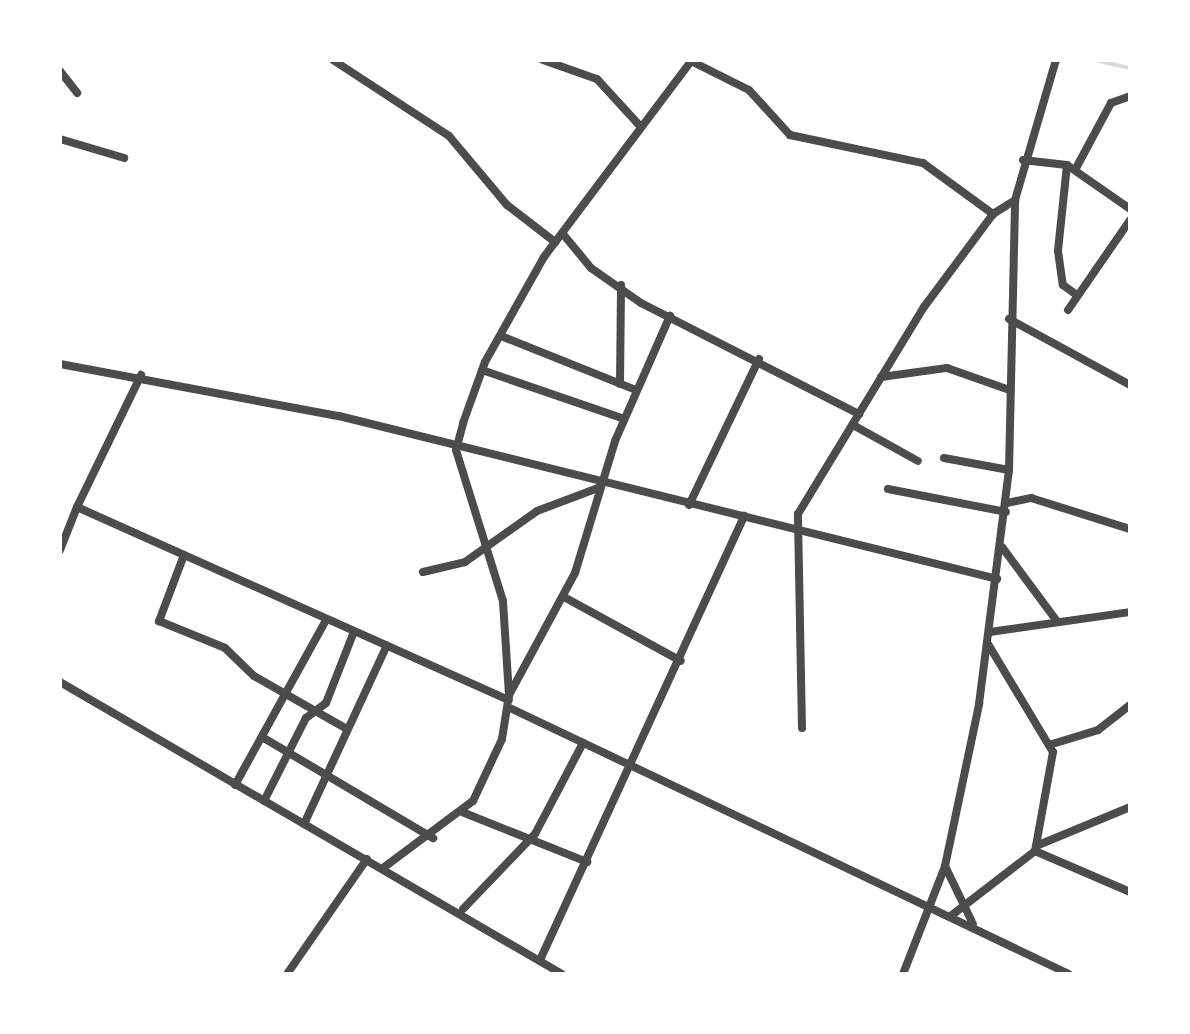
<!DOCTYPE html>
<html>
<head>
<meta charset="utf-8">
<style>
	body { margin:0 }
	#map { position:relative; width:1190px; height:1034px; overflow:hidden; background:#fff; font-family:Montserrat,sans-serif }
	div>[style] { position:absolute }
	.stream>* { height:4px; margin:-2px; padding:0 2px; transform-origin:2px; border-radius:2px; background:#d9d9d9 }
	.minor>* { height:8px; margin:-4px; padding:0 4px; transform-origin:4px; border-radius:4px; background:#4c4c4c }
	span { translate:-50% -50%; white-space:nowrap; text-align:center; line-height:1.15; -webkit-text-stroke:9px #fff; paint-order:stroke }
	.frame { position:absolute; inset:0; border:62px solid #fff; pointer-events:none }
</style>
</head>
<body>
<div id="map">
	<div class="stream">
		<div style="left:1095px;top:60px;width:36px;rotate:13deg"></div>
	</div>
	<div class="minor">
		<div style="left:333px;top:60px;width:139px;rotate:33.2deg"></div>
		<div style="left:449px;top:136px;width:90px;rotate:50deg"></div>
		<div style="left:507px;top:205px;width:61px;rotate:37.6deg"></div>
		<div style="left:543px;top:60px;width:57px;rotate:19.4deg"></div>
		<div style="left:597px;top:79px;width:64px;rotate:47.5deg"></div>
		<div style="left:689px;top:60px;width:67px;rotate:26.6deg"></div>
		<div style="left:749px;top:90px;width:61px;rotate:47.7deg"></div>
		<div style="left:790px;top:135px;width:136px;rotate:11.9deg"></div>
		<div style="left:923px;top:163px;width:87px;rotate:36.1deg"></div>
		<div style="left:60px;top:71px;width:28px;rotate:52deg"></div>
		<div style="left:60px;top:139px;width:67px;rotate:16.5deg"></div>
		<div style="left:1023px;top:160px;width:44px;rotate:6.5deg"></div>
		<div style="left:1067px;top:165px;width:77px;rotate:34.9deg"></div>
		<div style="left:1067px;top:165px;width:86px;rotate:96deg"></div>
		<div style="left:1058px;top:251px;width:34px;rotate:82deg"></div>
		<div style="left:1063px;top:285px;width:17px;rotate:36deg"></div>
		<div style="left:1075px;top:170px;width:76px;rotate:-61.8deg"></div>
		<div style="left:1111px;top:103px;width:20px;rotate:-20deg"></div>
		<div style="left:563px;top:234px;width:44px;rotate:50.5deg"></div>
		<div style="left:591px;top:268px;width:61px;rotate:35deg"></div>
		<div style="left:641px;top:303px;width:245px;rotate:27deg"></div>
		<div style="left:1068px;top:310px;width:109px;rotate:-55.4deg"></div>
		<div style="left:1009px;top:319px;width:138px;rotate:28.6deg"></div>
		<div style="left:501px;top:336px;width:145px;rotate:21.8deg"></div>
		<div style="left:60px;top:364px;width:284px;rotate:10.6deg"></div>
		<div style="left:339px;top:416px;width:678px;rotate:13.91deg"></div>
		<div style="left:482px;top:370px;width:150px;rotate:19deg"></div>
		<div style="left:881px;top:377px;width:67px;rotate:-7.8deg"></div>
		<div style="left:947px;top:368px;width:64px;rotate:19.3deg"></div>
		<div style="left:620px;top:384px;width:99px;rotate:-89.4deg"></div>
		<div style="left:853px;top:425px;width:74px;rotate:29deg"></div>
		<div style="left:944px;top:458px;width:66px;rotate:10.5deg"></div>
		<div style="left:888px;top:489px;width:120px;rotate:11deg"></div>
		<div style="left:1007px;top:503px;width:25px;rotate:-12deg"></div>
		<div style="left:1031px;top:498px;width:104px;rotate:17.4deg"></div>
		<div style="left:689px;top:505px;width:162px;rotate:-64.4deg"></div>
		<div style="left:77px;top:507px;width:147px;rotate:-64.1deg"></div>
		<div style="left:1002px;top:547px;width:91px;rotate:53.5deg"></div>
		<div style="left:60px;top:550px;width:46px;rotate:-68.4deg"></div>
		<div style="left:77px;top:507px;width:473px;rotate:24.1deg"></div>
		<div style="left:184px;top:555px;width:71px;rotate:110.7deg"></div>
		<div style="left:159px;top:621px;width:71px;rotate:22.2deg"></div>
		<div style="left:225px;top:648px;width:40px;rotate:44deg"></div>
		<div style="left:254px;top:676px;width:107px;rotate:29.7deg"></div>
		<div style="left:423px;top:572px;width:43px;rotate:-13.4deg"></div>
		<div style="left:465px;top:562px;width:88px;rotate:-35.3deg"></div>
		<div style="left:537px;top:511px;width:68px;rotate:-20.6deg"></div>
		<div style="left:564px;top:597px;width:133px;rotate:28.7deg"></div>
		<div style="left:990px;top:632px;width:141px;rotate:-8.1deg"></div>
		<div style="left:988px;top:644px;width:126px;rotate:59deg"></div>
		<div style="left:1053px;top:752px;width:101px;rotate:100.3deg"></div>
		<div style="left:60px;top:682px;width:581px;rotate:30.19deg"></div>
		<div style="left:509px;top:695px;width:94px;rotate:-93.7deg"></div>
		<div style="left:503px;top:601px;width:158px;rotate:-107.3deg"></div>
		<div style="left:456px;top:450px;width:28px;rotate:-75deg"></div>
		<div style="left:463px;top:423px;width:65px;rotate:-70.2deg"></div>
		<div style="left:485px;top:362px;width:120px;rotate:-60.7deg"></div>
		<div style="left:544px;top:257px;width:245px;rotate:-53.1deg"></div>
		<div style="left:510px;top:708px;width:619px;rotate:25.45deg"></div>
		<div style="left:802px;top:728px;width:214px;rotate:-91.1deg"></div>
		<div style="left:798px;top:514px;width:242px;rotate:-58.7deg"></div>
		<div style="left:924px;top:307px;width:116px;rotate:-53.4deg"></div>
		<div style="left:993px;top:214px;width:26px;rotate:-32deg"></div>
		<div style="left:262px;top:737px;width:199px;rotate:30.6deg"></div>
		<div style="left:1049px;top:745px;width:51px;rotate:-17deg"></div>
		<div style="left:1098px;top:730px;width:41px;rotate:-38deg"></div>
		<div style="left:235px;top:785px;width:186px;rotate:-61.1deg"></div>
		<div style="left:264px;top:801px;width:93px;rotate:-63.2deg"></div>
		<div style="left:306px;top:718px;width:25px;rotate:-37deg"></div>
		<div style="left:326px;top:703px;width:74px;rotate:-68.6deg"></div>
		<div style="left:462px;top:812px;width:135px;rotate:21.8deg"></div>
		<div style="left:304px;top:824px;width:197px;rotate:-65.1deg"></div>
		<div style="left:1036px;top:846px;width:102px;rotate:-22.5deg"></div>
		<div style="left:945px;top:866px;width:64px;rotate:64.2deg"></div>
		<div style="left:383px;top:868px;width:112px;rotate:-36.7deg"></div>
		<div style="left:473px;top:801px;width:68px;rotate:-64.9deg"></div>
		<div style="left:502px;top:739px;width:45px;rotate:-81deg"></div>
		<div style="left:509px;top:695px;width:139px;rotate:-61.6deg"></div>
		<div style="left:575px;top:573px;width:138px;rotate:-73.1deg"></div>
		<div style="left:615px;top:441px;width:137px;rotate:-66.3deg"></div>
		<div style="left:463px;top:909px;width:104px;rotate:-46.2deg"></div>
		<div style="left:535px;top:834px;width:103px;rotate:-62.2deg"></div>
		<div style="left:952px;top:915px;width:105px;rotate:-37.6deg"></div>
		<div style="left:1035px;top:851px;width:103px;rotate:23.3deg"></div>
		<div style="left:540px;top:960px;width:489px;rotate:-65.3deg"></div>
		<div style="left:287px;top:974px;width:140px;rotate:-55.2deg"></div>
		<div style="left:903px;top:974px;width:116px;rotate:-68.7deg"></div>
		<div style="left:945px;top:866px;width:166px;rotate:-78.1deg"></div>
		<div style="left:979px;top:704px;width:236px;rotate:-82.7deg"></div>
		<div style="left:1009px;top:470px;width:270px;rotate:-88.7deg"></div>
		<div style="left:1015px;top:200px;width:146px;rotate:-73.7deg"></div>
	</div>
	<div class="frame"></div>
</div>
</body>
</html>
